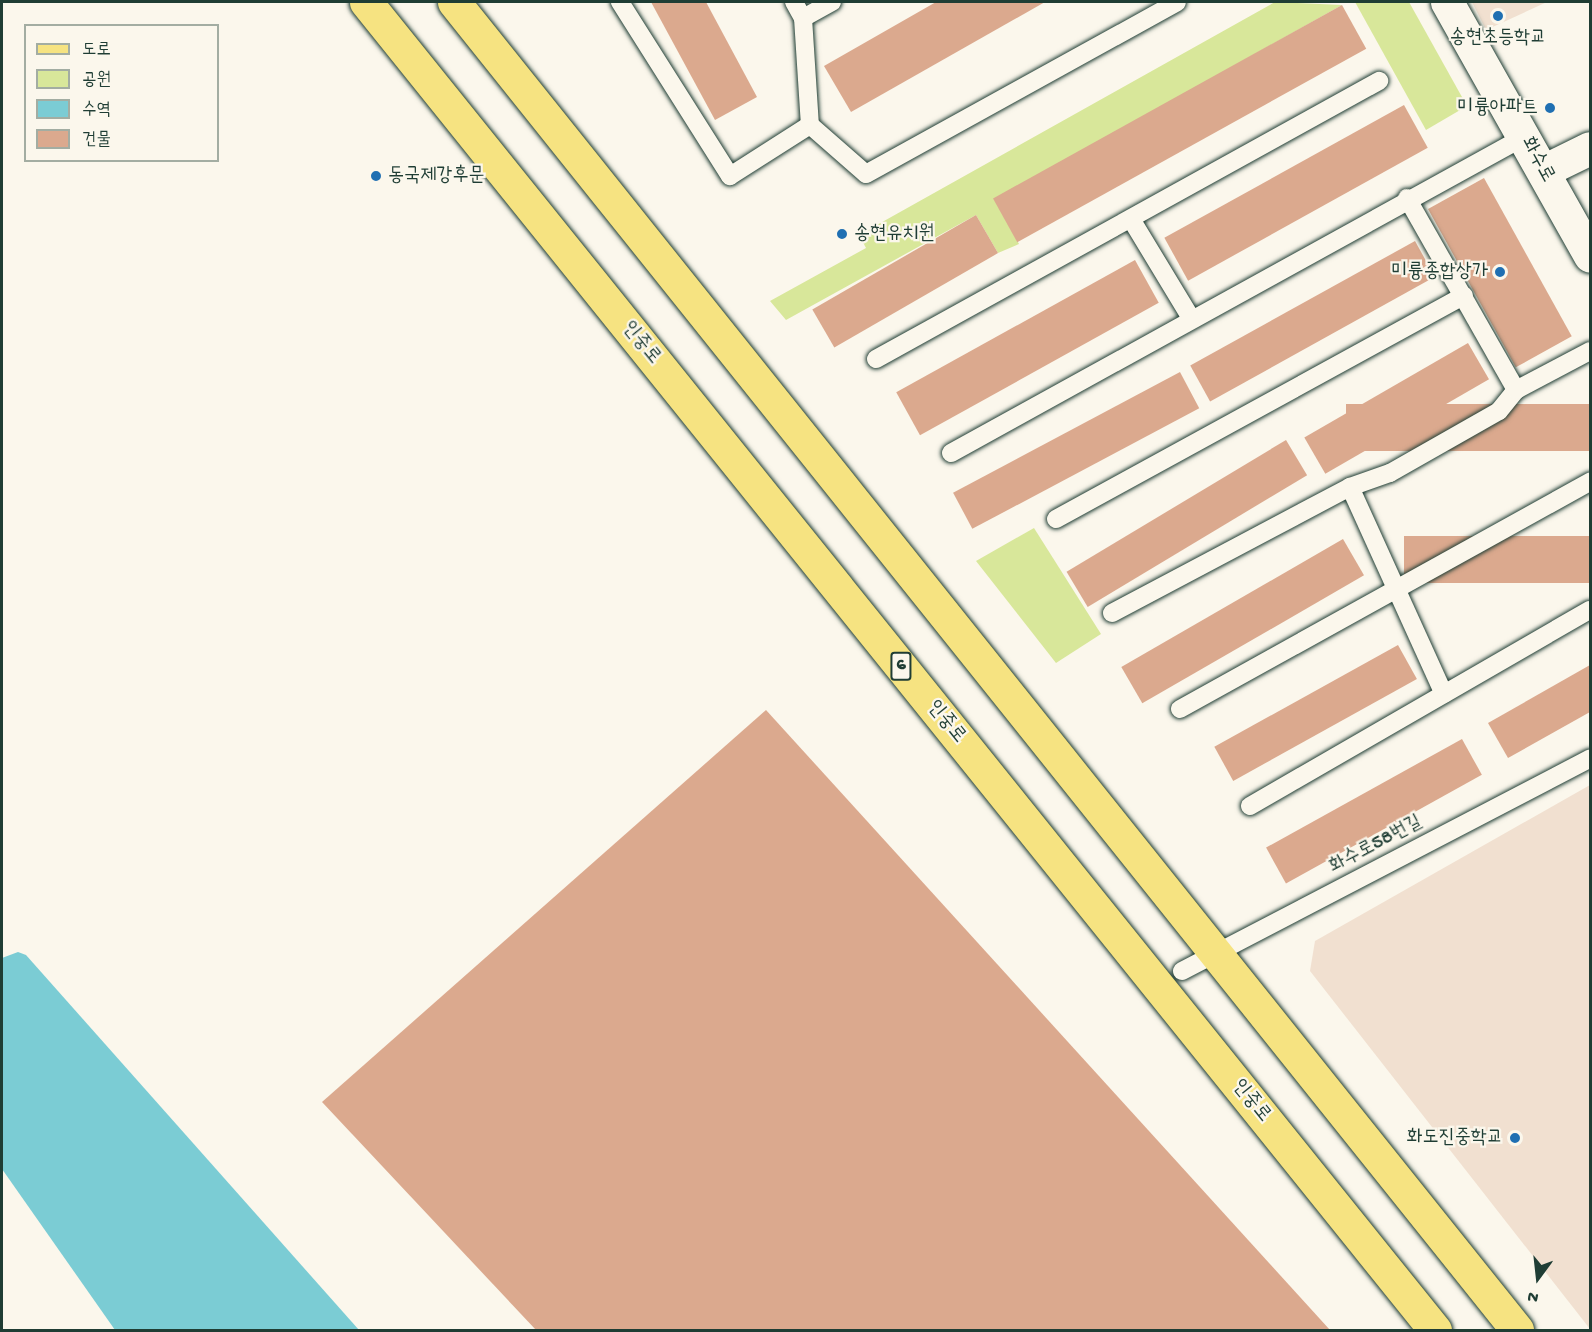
<!DOCTYPE html>
<html>
<head>
<meta charset="utf-8">
<style>
	body { margin:0 }
	#map { position:relative; width:1592px; height:1332px; overflow:hidden; background:#fbf7ec; font-family:"Gochi Hand","Poor Story",sans-serif }
	div>[style] { position:absolute }
	.built>* { inset:0; background:#f1e0d0 }
	.green>* { inset:0; background:#d8e79a }
	.water>* { inset:0; background:#7bccd4 }
	.building>* { inset:0; background:#dba98e; transform-origin:0 0 }
	.roads { filter:drop-shadow(0 0 2px #1f3d34) drop-shadow(0 0 2px #1f3d34) }
	.service>* { height:18px; margin:-9px; padding:0 9px; transform-origin:9px; border-radius:9px; background:#fbf7ec }
	.minor>* { height:33px; margin:-16.5px; padding:0 16.5px; transform-origin:16.5px; border-radius:16.5px; background:#fbf7ec }
	.tertiary>* { height:33px; margin:-16.5px; padding:0 16.5px; transform-origin:16.5px; border-radius:16.5px; background:#fbf7ec }
	.primary>* { height:33px; margin:-16.5px; padding:0 16.5px; transform-origin:16.5px; border-radius:16.5px; background:#f6e381 }
	.dots>* { width:16px; height:16px; translate:-50% -50%; box-sizing:border-box; border:3px solid #fbf7ec; border-radius:50% }
	span { translate:-50% -50%; white-space:nowrap; text-align:center; line-height:1.15; -webkit-text-stroke:4.5px #fbf7ec; paint-order:stroke }
	.shield-label span { padding:2px 4px; background:#fbf7ec; border:2px solid; border-radius:4px; -webkit-text-stroke-width:0 }
	.shield-label { font-size:18px; color:#1f3d34; font-weight:700 }
	.poi-label { font-size:20px; color:#1f3d34 }
	.right { translate:-100% -50%; text-align:right }
	.left { translate:0 -50%; text-align:left }
	.street-label { font-size:20px; color:#1f3d34 }
	.frame { position:absolute; inset:0; border:3px solid #1f3d34; pointer-events:none }
	.legend { position:absolute; left:24px; top:24px; width:195px; height:138px; box-sizing:border-box; background:#fbf7ec; border:2px solid #a3ada2; margin:0; padding:8px 10px; list-style:none; font-size:18px; color:#1f3d34 }
	.legend li { display:flex; align-items:center; gap:12px; height:30px }
	.legend b { width:30px; border:2px solid #a3ada2 }
	.north { position:absolute; left:1508px; top:1248px; width:60px; height:60px; -webkit-text-stroke:4px #fbf7ec; paint-order:stroke; rotate:195deg; font-size:16px; font-weight:700; line-height:24px; text-align:center; color:#1f3d34 }
	.north::after { content:''; display:block; margin:auto; width:21px; height:27px; background:#1f3d34; clip-path:polygon(50% 0,100% 100%,50% 72%,0 100%) }
</style>
</head>
<body>
<div id="map">
	<div class="built">
		<div style="clip-path:polygon(1472px 2px,1547px 2px,1486px 30px)"></div>
		<div style="clip-path:polygon(1590px 785px,1590px 1329px,1310px 971px,1315px 941px)"></div>
	</div>
	<div class="green">
		<div style="clip-path:polygon(1275px 2px,1342px 5px,995px 200px,1019px 244px,998px 253px,976px 215px,786px 320px,770px 301px,866px 248px,859px 235px)"></div>
		<div style="clip-path:polygon(1355px 2px,1409px 2px,1467px 106px,1426px 130px)"></div>
		<div style="clip-path:polygon(1034px 528px,1101px 634px,1056px 663px,976px 561px)"></div>
	</div>
	<div class="water">
		<div style="clip-path:polygon(18px 952px,26px 955px,359px 1330px,115px 1330px,2px 1169px,2px 958px)"></div>
	</div>
	<div class="building">
		<div style="clip-path:polygon(651px 2px,706px 2px,757px 97px,715px 120px)"></div>
		<div style="clip-path:polygon(936px 2px,1045px 2px,851px 112px,824px 66px)"></div>
		<div style="left:1342px;top:5px;width:50px;height:399px;rotate:61deg"></div>
		<div style="left:1404px;top:105px;width:49px;height:274px;rotate:61deg"></div>
		<div style="left:1484px;top:178px;width:181px;height:64px;rotate:61deg"></div>
		<div style="left:976px;top:215px;width:44px;height:189px;rotate:60deg"></div>
		<div style="left:1415px;top:241px;width:41px;height:257px;rotate:61deg"></div>
		<div style="left:1135px;top:260px;width:49px;height:273px;rotate:61deg"></div>
		<div style="left:1468px;top:343px;width:42px;height:189px;rotate:60deg"></div>
		<div style="left:1180px;top:372px;width:41px;height:257px;rotate:62deg"></div>
		<div style="left:1590px;top:404px;width:47px;height:244px;rotate:90deg"></div>
		<div style="left:1286px;top:440px;width:41px;height:256px;rotate:59deg"></div>
		<div style="left:1590px;top:536px;width:47px;height:186px;rotate:90deg"></div>
		<div style="left:1343px;top:539px;width:42px;height:256px;rotate:60deg"></div>
		<div style="left:1398px;top:645px;width:39px;height:210px;rotate:61deg"></div>
		<div style="clip-path:polygon(1590px 665px,1590px 712px,1508px 758px,1488px 723px)"></div>
		<div style="clip-path:polygon(766px 710px,1330px 1330px,536px 1330px,322px 1102px)"></div>
		<div style="left:1462px;top:739px;width:41px;height:224px;rotate:61deg"></div>
	</div>
	<div class="roads">
		<div class="service">
			<div style="left:620px;top:2px;width:206px;rotate:57.7deg"></div>
			<div style="left:730px;top:176px;width:95px;rotate:-32.5deg"></div>
			<div style="left:794px;top:2px;width:18px;rotate:61deg"></div>
			<div style="left:832px;top:2px;width:33px;rotate:151deg"></div>
			<div style="left:803px;top:18px;width:107px;rotate:86.3deg"></div>
			<div style="left:810px;top:125px;width:74px;rotate:41.2deg"></div>
			<div style="left:866px;top:174px;width:355px;rotate:-28.9deg"></div>
			<div style="left:1407px;top:198px;width:221px;rotate:60.4deg"></div>
			<div style="left:1131px;top:219px;width:116px;rotate:58.8deg"></div>
			<div style="left:876px;top:359px;width:575px;rotate:-28.93deg"></div>
			<div style="left:951px;top:453px;width:654px;rotate:-28.88deg"></div>
			<div style="left:1350px;top:487px;width:227px;rotate:65.6deg"></div>
			<div style="left:1056px;top:519px;width:465px;rotate:-28.7deg"></div>
			<div style="left:1112px;top:613px;width:269px;rotate:-27.9deg"></div>
			<div style="left:1350px;top:487px;width:42px;rotate:-19.3deg"></div>
			<div style="left:1390px;top:473px;width:125px;rotate:-29.6deg"></div>
			<div style="left:1499px;top:411px;width:27px;rotate:-51deg"></div>
			<div style="left:1516px;top:390px;width:84px;rotate:-27.8deg"></div>
			<div style="left:1180px;top:709px;width:469px;rotate:-29deg"></div>
			<div style="left:1250px;top:806px;width:392px;rotate:-30deg"></div>
			<div style="left:1182px;top:971px;width:460px;rotate:-27.5deg"></div>
		</div>
		<div class="minor">
			<div style="left:1543px;top:171px;width:52px;rotate:-26.1deg"></div>
		</div>
		<div class="tertiary">
			<div style="left:1447px;top:2px;width:291px;rotate:60.6deg"></div>
		</div>
		<div class="primary">
			<div style="left:366px;top:2px;width:1705px;rotate:51.17deg"></div>
			<div style="left:454px;top:2px;width:1701px;rotate:51.32deg"></div>
		</div>
	</div>
	<div class="dots">
		<div style="left:1498px;top:16px;background:#1f6fb2"></div>
		<div style="left:1550px;top:108px;background:#1f6fb2"></div>
		<div style="left:376px;top:176px;background:#1f6fb2"></div>
		<div style="left:842px;top:234px;background:#1f6fb2"></div>
		<div style="left:1500px;top:272px;background:#1f6fb2"></div>
		<div style="left:1515px;top:1138px;background:#1f6fb2"></div>
	</div>
	<div class="shield-label">
		<span style="left:901px;top:666px">6</span>
	</div>
	<div class="poi-label">
		<span style="left:1498px;top:38px">송현초등학교</span>
		<span class="right" style="left:1538px;top:108px">미륭아파트</span>
		<span class="left" style="left:388px;top:176px">동국제강후문</span>
		<span class="left" style="left:854px;top:234px">송현유치원</span>
		<span class="right" style="left:1488px;top:272px">미륭종합상가</span>
		<span class="right" style="left:1503px;top:1138px">화도진중학교</span>
	</div>
	<div class="street-label">
		<span style="left:1537px;top:160px;rotate:61deg">화수로</span>
		<span style="left:641px;top:343px;rotate:51deg">인중로</span>
		<span style="left:946px;top:722px;rotate:51deg">인중로</span>
		<span style="left:1376px;top:845px;rotate:-28deg">화수로58번길</span>
		<span style="left:1251px;top:1101px;rotate:51deg">인중로</span>
	</div>
	<div class="frame"></div>
	<ul class="legend">
	<li><b style="height:8px;background:#f6e381"></b>도로</li>
	<li><b style="height:16px;background:#d8e79a"></b>공원</li>
	<li><b style="height:16px;background:#7bccd4"></b>수역</li>
	<li><b style="height:16px;background:#dba98e"></b>건물</li>
	</ul>
	<div class="north">N</div>
</div>
</body>
</html>
